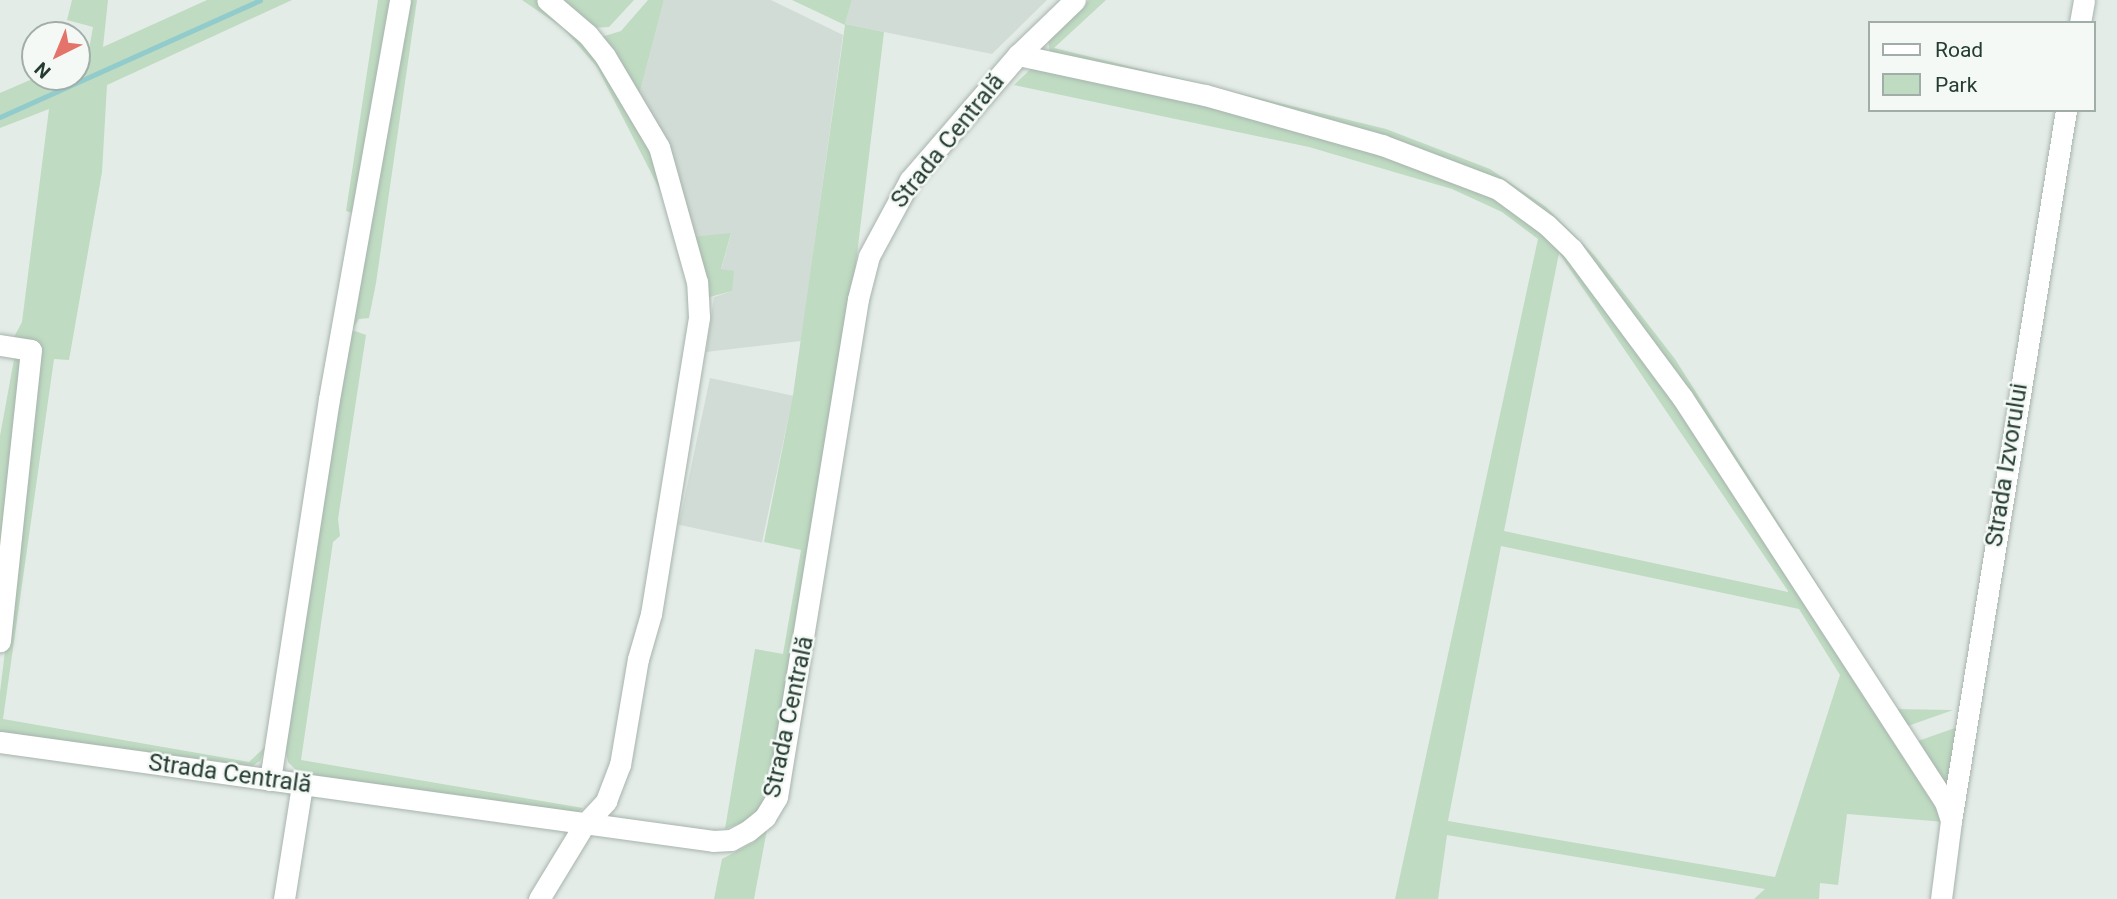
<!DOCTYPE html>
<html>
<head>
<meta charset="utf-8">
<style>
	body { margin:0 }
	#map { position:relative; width:2117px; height:899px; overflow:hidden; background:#e4ece7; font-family:Roboto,sans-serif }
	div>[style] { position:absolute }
	.built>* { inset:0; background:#d2dcd6; transform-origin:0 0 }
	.green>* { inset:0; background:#bfdbc2 }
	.stream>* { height:5px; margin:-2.5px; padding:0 2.5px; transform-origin:2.5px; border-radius:2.5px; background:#92cbcb }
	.roads { filter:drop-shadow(0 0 2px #a7b4ad) drop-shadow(0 0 2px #a7b4ad) }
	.minor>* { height:21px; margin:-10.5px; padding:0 10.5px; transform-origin:10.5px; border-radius:10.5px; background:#fff }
	.tertiary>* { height:21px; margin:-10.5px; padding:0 10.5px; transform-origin:10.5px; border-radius:10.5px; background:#fff }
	span { translate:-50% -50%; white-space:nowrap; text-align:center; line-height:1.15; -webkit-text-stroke:5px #f4f9f6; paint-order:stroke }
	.street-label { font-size:24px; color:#253c32 }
	.legend { position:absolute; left:1868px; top:21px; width:228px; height:91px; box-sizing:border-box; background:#f4f9f6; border:2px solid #a1ada8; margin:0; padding:9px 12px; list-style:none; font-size:21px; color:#253c32 }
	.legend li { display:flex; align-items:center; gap:14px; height:35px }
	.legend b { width:35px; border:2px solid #a1ada8 }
	.north { position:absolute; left:21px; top:21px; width:70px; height:70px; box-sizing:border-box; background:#f4f9f6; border:2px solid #a1ada8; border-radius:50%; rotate:223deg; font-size:19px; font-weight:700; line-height:28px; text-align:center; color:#253c32 }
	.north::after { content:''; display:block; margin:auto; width:24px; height:32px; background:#e4746a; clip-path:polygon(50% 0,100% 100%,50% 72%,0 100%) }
</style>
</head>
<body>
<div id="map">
	<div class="built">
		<div style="clip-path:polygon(664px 0,771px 0,843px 35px,801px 341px,706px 352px,714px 297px,732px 291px,721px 270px,731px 234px,690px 237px,637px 103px)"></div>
		<div style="clip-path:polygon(852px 0,1047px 0,992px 54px,845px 24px)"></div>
		<div style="left:710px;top:378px;width:85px;height:150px;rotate:12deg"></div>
	</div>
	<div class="green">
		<div style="clip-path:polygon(72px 0,108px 0,103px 47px,207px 0,292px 0,107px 85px,102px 172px,69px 360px,54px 359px,3px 719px,249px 762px,266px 746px,260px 761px,252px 766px,0 732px,0 692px,41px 357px,40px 345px,13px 339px,22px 322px,49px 109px,0 128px,0 93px,37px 77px,77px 77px,77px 60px,88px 55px,93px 27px,67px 20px)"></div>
		<div style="clip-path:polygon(378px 0,393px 0,353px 213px,346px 211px)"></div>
		<div style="clip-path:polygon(405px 0,417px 0,376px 283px,369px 318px,359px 319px,352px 330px,366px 335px,338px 519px,340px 536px,333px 542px,301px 760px,583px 808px,576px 814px,299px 773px,288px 762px,285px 748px,343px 357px)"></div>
		<div style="clip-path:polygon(522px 0,539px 0,572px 24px,655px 150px,663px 196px,597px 67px,563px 28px)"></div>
		<div style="clip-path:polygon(554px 0,634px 0,609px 27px,591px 28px)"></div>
		<div style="clip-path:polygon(648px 0,664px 0,637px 103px,598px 38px,621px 31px)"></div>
		<div style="clip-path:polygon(792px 0,852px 0,845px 24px,884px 32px,853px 287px,769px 790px,762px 807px,744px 822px,725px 829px,755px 649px,783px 654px,801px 550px,764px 542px,793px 395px,845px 25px)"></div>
		<div style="clip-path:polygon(1089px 0,1106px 0,1054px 48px,1386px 129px,1490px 169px,1546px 207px,1595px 256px,1675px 359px,1847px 631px,1845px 641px,1724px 449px,1525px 200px,1050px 52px,1048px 40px)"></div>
		<div style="clip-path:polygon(evenodd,1035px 65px,1085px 72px,1381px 149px,1487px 190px,1560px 244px,1617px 316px,1945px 822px,1847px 814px,1838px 885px,1820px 883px,1819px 899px,1754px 899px,1765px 889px,1447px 835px,1438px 899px,1395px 899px,1538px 239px,1502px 212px,1452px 189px,1309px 147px,1014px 85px,1035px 65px,1559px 253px,1788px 591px,1788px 592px,1504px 531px,1559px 253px,1035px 65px,1501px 546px,1799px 609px,1840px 675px,1775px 877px,1448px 821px,1501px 546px)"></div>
		<div style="clip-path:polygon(731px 233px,721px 269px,734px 271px,732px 291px,706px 298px,690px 237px)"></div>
		<div style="clip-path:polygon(15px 354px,23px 363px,0 585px,0 436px)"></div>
		<div style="clip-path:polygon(1890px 709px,1953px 710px,1905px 727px)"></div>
		<div style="clip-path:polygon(1955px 728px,1959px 733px,1951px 792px,1915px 742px)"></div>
		<div style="clip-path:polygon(768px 824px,754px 899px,714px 899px,722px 859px,754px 842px)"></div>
	</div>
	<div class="stream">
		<div style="left:0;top:117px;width:285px;rotate:-24.2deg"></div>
	</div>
	<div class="roads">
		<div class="minor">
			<div style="left:2080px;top:23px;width:23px;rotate:-80deg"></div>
			<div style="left:1018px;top:55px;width:79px;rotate:-44deg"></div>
			<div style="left:0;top:345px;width:31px;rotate:9deg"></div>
			<div style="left:31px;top:350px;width:293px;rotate:96.1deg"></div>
			<div style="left:270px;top:780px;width:386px;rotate:-81.2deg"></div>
			<div style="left:329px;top:399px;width:405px;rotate:-79.9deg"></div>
			<div style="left:1951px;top:821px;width:720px;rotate:-80.81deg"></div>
			<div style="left:284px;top:899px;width:115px;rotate:-81deg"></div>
			<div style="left:539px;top:899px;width:87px;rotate:-58.7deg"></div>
			<div style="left:584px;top:825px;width:33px;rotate:-47deg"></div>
			<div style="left:606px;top:801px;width:39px;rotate:-69deg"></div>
			<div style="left:620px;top:765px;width:108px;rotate:-80.4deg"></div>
			<div style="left:638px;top:659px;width:47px;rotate:-73.9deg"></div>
			<div style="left:651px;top:614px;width:301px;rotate:-80.8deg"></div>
			<div style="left:699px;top:317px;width:35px;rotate:-93deg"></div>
			<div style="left:697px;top:282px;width:140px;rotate:-105.7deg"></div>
			<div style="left:659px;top:147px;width:106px;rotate:-120.7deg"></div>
			<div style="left:605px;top:56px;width:28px;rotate:-129deg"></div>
			<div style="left:587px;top:34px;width:52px;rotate:-139.6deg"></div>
		</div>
		<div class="tertiary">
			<div style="left:0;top:742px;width:720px;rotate:7.9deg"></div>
			<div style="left:713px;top:841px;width:18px;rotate:-3deg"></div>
			<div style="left:731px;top:840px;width:19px;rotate:-28deg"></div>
			<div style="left:748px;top:831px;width:22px;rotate:-39deg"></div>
			<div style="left:765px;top:817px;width:23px;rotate:-59deg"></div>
			<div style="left:777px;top:797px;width:505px;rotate:-80.76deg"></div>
			<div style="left:858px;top:299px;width:44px;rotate:-75.7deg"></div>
			<div style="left:869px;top:256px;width:86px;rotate:-61.7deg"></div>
			<div style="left:910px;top:180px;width:165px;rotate:-49.2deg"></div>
			<div style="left:1018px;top:55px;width:191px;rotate:12.1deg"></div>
			<div style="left:1205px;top:95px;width:184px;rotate:15.8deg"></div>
			<div style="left:1382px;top:145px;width:124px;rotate:20.8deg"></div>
			<div style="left:1498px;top:189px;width:61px;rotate:36.3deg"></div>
			<div style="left:1547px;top:225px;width:35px;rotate:44deg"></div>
			<div style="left:1572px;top:249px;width:184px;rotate:53.4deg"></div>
			<div style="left:1682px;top:397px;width:483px;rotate:57deg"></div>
			<div style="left:1945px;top:802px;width:20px;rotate:72deg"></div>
			<div style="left:1951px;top:821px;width:79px;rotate:97.3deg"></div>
		</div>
	</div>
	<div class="street-label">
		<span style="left:948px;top:141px;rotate:-51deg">Strada Centrală</span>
		<span style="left:2007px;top:465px;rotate:-81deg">Strada Izvorului</span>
		<span style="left:789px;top:717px;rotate:-78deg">Strada Centrală</span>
		<span style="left:230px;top:774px;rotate:8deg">Strada Centrală</span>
	</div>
	<ul class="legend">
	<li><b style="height:9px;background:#fff"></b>Road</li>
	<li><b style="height:19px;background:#bfdbc2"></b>Park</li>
	</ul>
	<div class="north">N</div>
</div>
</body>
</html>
